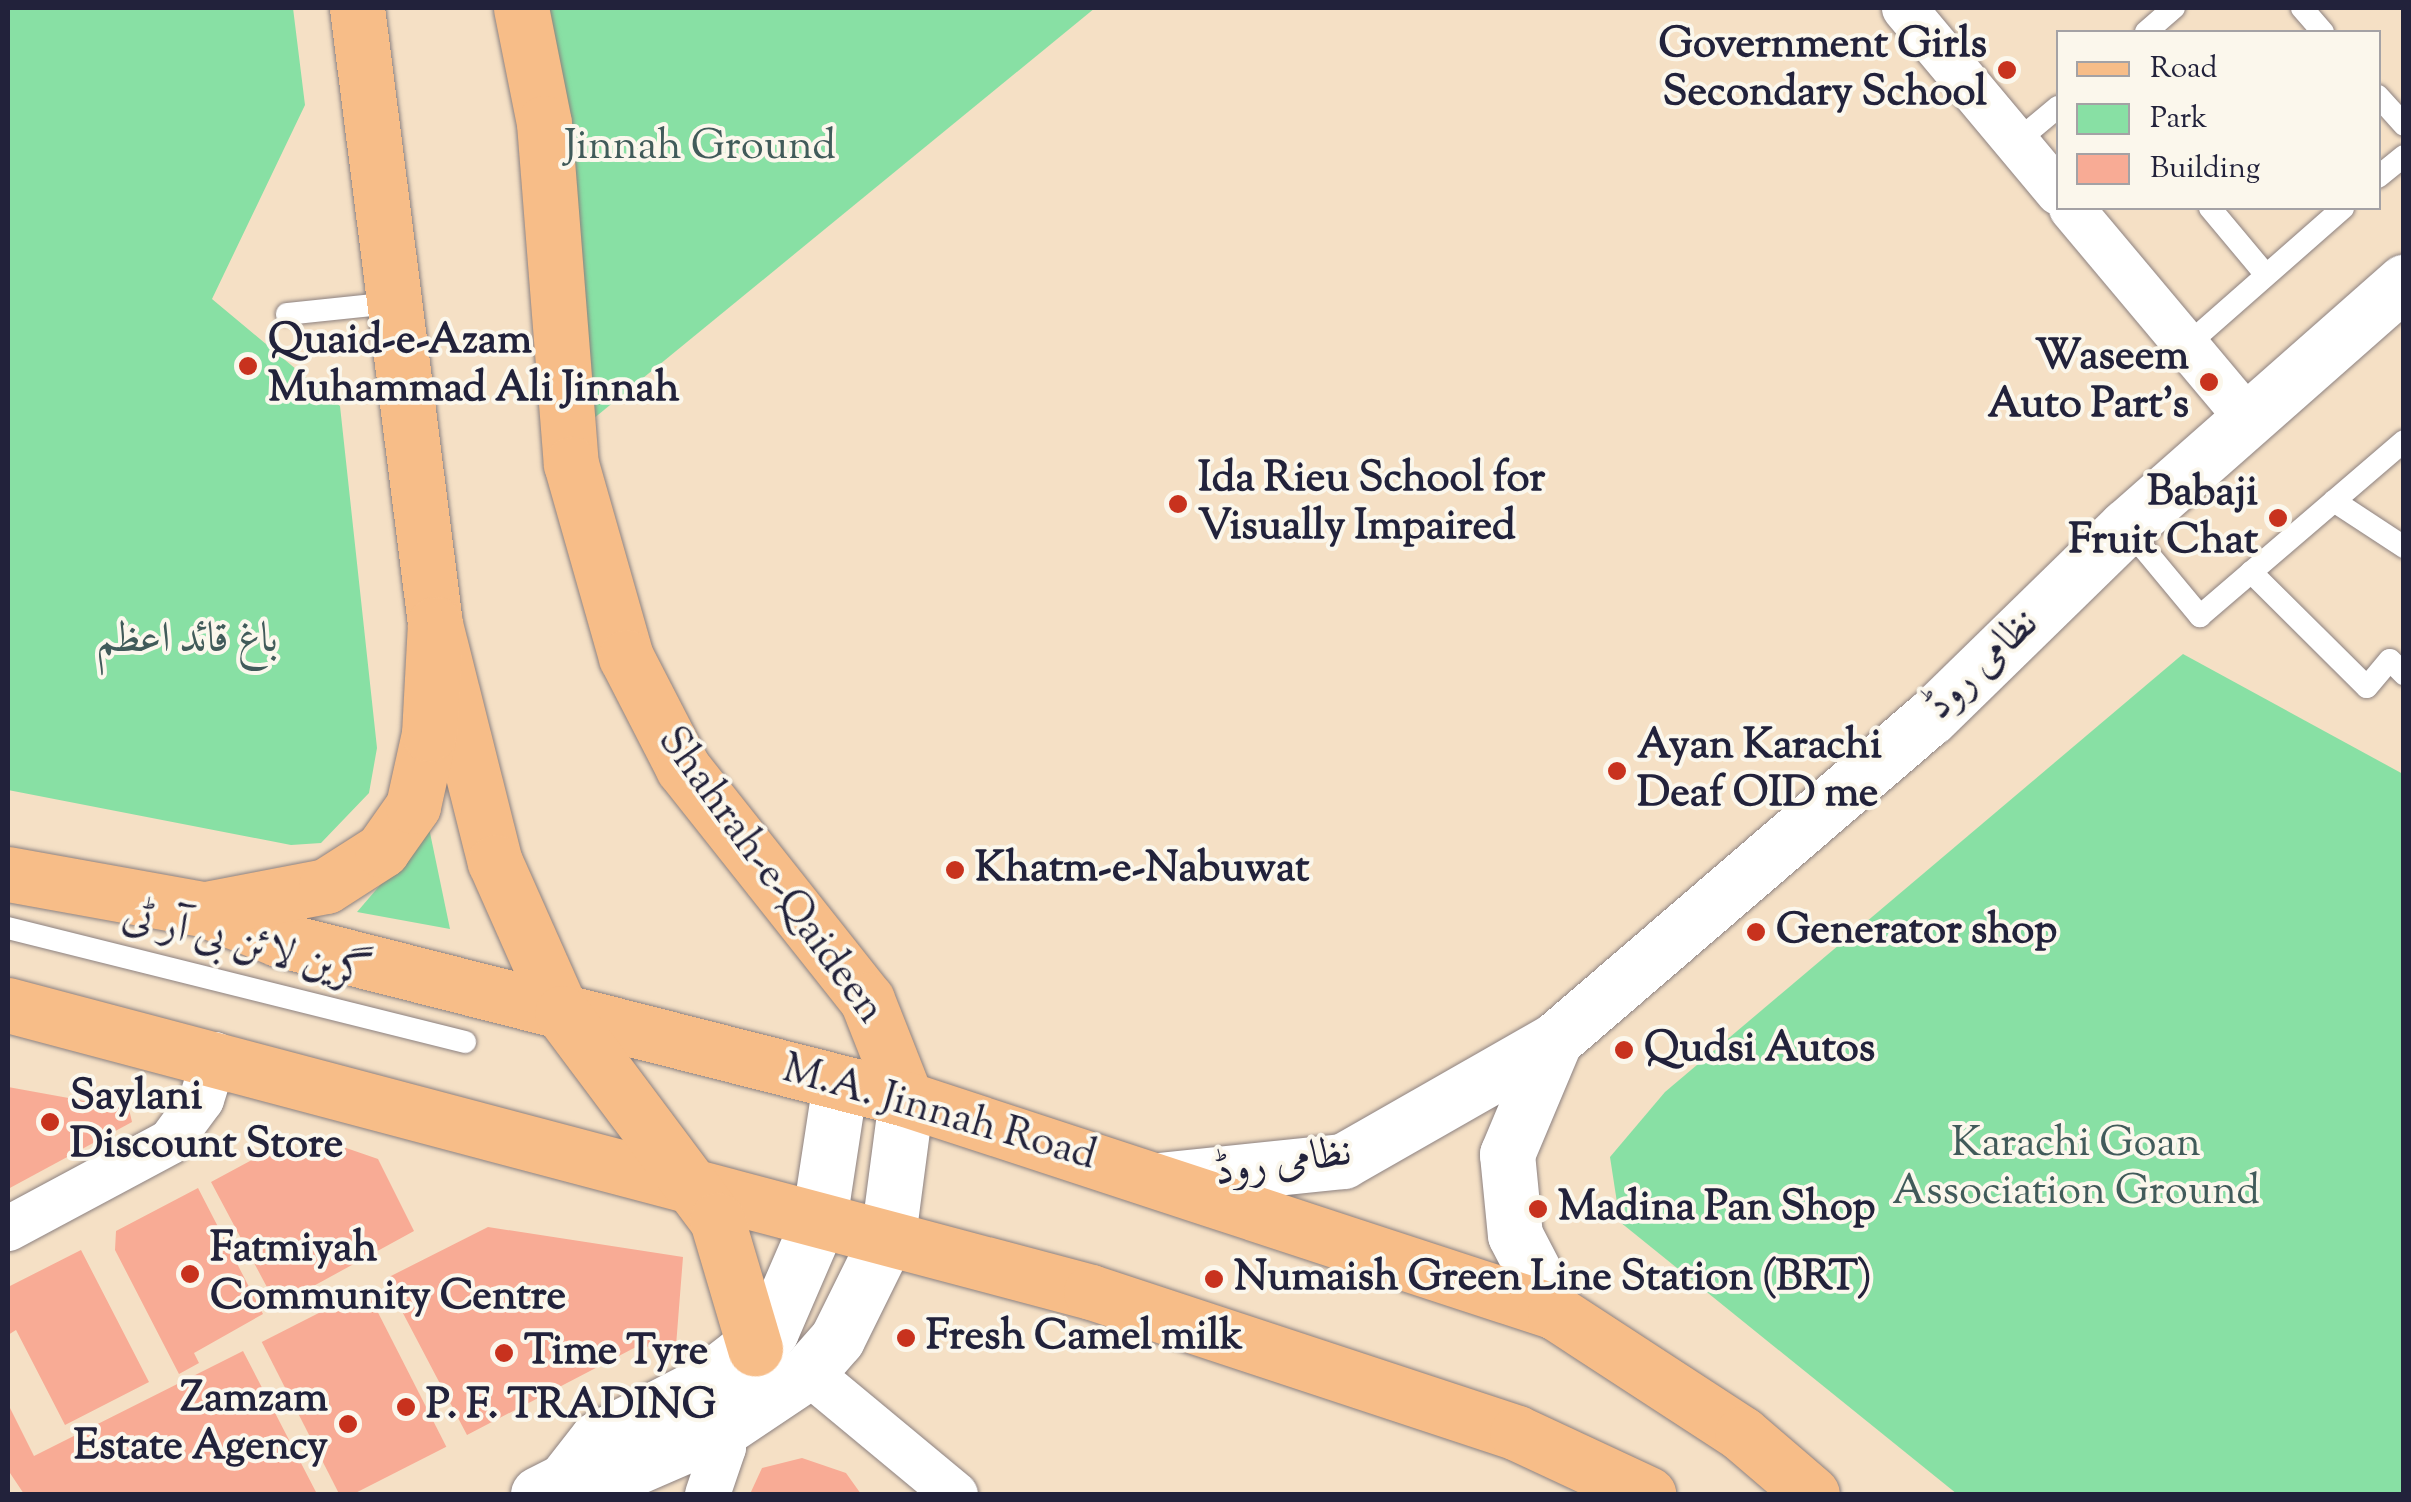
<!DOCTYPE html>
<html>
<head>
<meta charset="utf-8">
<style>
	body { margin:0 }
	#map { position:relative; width:2411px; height:1502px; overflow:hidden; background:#f5e0c5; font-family:"Sorts Mill Goudy",Amiri,serif }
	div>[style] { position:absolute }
	.green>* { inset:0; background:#88e0a4 }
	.building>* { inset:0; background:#f8ab95; transform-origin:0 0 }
	.roads { filter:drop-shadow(0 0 2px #8c8180) drop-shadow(0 0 2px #8c8180) }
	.service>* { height:22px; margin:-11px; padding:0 11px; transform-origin:11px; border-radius:11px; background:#fff }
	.minor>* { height:45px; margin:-22.5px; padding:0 22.5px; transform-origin:22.5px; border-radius:22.5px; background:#fff }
	.tertiary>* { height:55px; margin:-27.5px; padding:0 27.5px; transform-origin:27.5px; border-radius:27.5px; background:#fff }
	.primary>* { height:55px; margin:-27.5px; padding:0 27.5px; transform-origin:27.5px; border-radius:27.5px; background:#f7bd88 }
	.trunk>* { height:55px; margin:-27.5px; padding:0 27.5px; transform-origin:27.5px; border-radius:27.5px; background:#f7bd88 }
	.dots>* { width:28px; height:28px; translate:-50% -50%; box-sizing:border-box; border:5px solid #fbf7ec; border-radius:50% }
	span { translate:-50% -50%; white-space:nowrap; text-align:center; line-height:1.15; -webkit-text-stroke:8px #fbf7ec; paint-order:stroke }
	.poi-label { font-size:42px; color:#22223b; font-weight:700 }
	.right { translate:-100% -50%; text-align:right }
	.left { translate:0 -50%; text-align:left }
	.park-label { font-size:42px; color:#415b5a }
	.street-label { font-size:42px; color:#22223b }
	.frame { position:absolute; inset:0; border:10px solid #22223b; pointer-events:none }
	.legend { position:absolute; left:2056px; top:30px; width:325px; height:180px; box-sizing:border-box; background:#fbf7ec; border:2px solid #a4a2a5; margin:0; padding:12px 18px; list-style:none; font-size:30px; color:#22223b }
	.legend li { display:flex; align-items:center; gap:20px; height:50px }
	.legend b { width:50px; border:2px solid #a4a2a5 }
</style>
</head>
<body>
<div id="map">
	<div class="green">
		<div style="clip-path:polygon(8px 8px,293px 8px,305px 105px,212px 299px,340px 406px,377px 748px,369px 793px,321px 843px,291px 845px,8px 790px)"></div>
		<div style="clip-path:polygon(548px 8px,1095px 8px,582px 428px)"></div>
		<div style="clip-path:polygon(2183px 654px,2403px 774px,2403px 1494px,1957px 1494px,1620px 1222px,1610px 1157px,1665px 1092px)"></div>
		<div style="clip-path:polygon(429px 828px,450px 929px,357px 912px)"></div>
	</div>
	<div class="building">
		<div style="clip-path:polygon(8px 1087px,129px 1109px,132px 1122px,8px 1189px)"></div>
		<div style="clip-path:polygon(289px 1140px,297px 1156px,323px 1140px,378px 1159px,414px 1231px,277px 1306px,211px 1182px)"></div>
		<div style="clip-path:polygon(198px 1188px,263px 1314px,194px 1353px,199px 1363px,179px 1374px,115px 1250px,116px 1231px)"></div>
		<div style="clip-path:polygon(488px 1227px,683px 1257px,676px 1346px,636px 1347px,467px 1435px,385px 1279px)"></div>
		<div style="clip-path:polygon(81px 1250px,149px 1382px,65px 1425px,16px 1330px,8px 1335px,8px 1287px)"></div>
		<div style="left:366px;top:1289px;width:177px;height:117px;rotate:63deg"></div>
		<div style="clip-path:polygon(243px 1351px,317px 1494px,24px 1494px,8px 1470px,8px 1404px,34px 1456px)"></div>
		<div style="clip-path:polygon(802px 1458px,846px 1473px,861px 1494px,750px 1494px,762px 1468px)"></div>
	</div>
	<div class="roads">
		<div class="service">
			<div style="left:2302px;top:8px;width:32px;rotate:49deg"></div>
			<div style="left:2146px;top:32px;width:37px;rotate:-41deg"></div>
			<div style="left:2378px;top:96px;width:39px;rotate:48deg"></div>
			<div style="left:2016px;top:142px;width:55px;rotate:-39.8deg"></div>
			<div style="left:2378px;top:177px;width:33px;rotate:-39deg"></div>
			<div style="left:2210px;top:208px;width:87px;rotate:50.1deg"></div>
			<div style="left:287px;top:314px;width:105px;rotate:-6deg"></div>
			<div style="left:2186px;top:346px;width:209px;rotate:-41.3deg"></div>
			<div style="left:2334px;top:501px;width:84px;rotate:33.3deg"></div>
			<div style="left:2126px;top:527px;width:116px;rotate:50.3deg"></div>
			<div style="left:2200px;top:616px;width:269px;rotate:-40.6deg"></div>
			<div style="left:2251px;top:572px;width:163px;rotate:44.8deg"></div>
			<div style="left:2367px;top:687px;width:35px;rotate:-50deg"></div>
			<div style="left:2390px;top:660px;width:20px;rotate:45deg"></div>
			<div style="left:8px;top:928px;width:471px;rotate:14deg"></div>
		</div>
		<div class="minor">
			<div style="left:1904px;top:8px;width:240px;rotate:50.1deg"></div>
			<div style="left:2071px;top:208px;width:275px;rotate:50deg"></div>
			<div style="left:8px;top:1228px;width:184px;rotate:-28.2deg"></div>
			<div style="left:170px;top:1141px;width:52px;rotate:-53.6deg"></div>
			<div style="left:201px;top:1099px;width:47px;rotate:-72.7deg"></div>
			<div style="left:808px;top:1372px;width:191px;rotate:39.7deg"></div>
			<div style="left:707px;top:1494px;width:50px;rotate:-71.2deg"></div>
			<div style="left:723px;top:1447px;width:48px;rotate:-109.6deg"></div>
		</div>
		<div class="tertiary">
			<div style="left:1555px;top:1040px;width:124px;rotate:112.8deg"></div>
			<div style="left:1507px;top:1154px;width:81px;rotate:84.4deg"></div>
			<div style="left:1515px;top:1235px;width:87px;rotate:62.5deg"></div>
			<div style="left:1159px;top:1180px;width:185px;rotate:-5.9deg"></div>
			<div style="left:1343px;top:1161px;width:244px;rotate:-29.7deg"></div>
			<div style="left:1555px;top:1040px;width:494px;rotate:-40.7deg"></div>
			<div style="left:1930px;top:718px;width:274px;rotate:-44.3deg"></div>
			<div style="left:2126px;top:527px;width:371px;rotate:-41.4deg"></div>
			<div style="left:565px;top:1480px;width:52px;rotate:-52deg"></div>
			<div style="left:597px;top:1439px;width:116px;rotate:-27.2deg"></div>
			<div style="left:700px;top:1386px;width:90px;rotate:-37.8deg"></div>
			<div style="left:771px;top:1331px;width:121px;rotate:-66.6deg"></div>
			<div style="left:819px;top:1220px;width:139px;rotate:-81.3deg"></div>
			<div style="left:538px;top:1494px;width:30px;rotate:-27deg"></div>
			<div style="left:565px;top:1480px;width:52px;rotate:-5.5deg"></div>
			<div style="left:617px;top:1475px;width:113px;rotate:-23.4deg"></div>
			<div style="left:721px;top:1430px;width:105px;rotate:-33.7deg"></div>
			<div style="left:808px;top:1372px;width:44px;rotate:-48.7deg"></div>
			<div style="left:837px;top:1339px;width:115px;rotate:-63.7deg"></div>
			<div style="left:888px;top:1236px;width:138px;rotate:-82.5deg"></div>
		</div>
		<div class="primary">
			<div style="left:357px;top:8px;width:621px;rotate:82.78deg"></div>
			<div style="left:435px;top:624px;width:245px;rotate:75.9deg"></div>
			<div style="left:495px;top:862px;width:165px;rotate:66.1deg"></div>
			<div style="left:521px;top:8px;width:117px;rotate:78.7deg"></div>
			<div style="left:544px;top:123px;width:342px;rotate:85.5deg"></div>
			<div style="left:571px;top:464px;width:201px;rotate:74.1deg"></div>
			<div style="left:626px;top:657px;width:125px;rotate:62.8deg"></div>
			<div style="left:683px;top:768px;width:296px;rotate:51.6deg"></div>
			<div style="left:867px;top:1000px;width:106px;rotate:68.5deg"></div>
		</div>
		<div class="trunk">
			<div style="left:8px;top:874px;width:198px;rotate:10.2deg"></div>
			<div style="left:203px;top:909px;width:81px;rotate:21.8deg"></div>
			<div style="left:278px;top:939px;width:648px;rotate:14.29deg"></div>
			<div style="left:906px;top:1099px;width:683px;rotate:18.17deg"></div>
			<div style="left:1555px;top:1312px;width:223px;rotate:33.1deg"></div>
			<div style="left:1742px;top:1434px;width:92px;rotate:40.6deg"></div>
			<div style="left:206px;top:909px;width:122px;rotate:-10.9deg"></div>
			<div style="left:326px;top:886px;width:67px;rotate:-32.7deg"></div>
			<div style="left:382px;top:850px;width:54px;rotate:-54.8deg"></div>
			<div style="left:413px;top:806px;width:74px;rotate:-77.5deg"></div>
			<div style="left:429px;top:734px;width:110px;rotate:-86.9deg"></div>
			<div style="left:8px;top:1005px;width:1120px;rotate:14.84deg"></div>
			<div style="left:1091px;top:1292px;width:449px;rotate:18.3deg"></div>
			<div style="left:1517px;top:1433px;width:145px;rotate:25deg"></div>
			<div style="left:562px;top:1013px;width:259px;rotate:53.2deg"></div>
			<div style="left:717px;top:1220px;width:134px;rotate:73.5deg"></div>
		</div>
	</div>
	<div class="dots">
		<div style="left:2007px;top:70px;background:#c8321e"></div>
		<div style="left:248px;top:366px;background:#c8321e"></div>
		<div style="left:2209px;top:382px;background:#c8321e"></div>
		<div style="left:1178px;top:504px;background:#c8321e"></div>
		<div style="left:2278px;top:518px;background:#c8321e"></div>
		<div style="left:1617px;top:771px;background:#c8321e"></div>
		<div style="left:955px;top:870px;background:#c8321e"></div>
		<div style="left:1756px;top:932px;background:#c8321e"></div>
		<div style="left:1624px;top:1050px;background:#c8321e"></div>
		<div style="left:50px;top:1122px;background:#c8321e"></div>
		<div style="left:1538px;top:1209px;background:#c8321e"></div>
		<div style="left:190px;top:1274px;background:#c8321e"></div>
		<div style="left:1214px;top:1279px;background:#c8321e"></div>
		<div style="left:906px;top:1338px;background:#c8321e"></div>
		<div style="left:504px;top:1353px;background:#c8321e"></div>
		<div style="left:406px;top:1407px;background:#c8321e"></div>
		<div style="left:348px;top:1424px;background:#c8321e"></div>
	</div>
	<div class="poi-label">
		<span class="right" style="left:1987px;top:70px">Government Girls<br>Secondary School</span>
		<span class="left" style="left:268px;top:366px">Quaid-e-Azam<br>Muhammad Ali Jinnah</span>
		<span class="right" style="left:2189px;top:382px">Waseem<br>Auto Part's</span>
		<span class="left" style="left:1198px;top:504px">Ida Rieu School for<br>Visually Impaired</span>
		<span class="right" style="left:2258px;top:518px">Babaji<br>Fruit Chat</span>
		<span class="left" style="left:1637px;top:771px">Ayan Karachi<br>Deaf OID me</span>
		<span class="left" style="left:975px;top:870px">Khatm-e-Nabuwat</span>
		<span class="left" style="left:1776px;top:932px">Generator shop</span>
		<span class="left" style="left:1644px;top:1050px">Qudsi Autos</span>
		<span class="left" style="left:70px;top:1122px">Saylani<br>Discount Store</span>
		<span class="left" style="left:1558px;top:1209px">Madina Pan Shop</span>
		<span class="left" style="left:210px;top:1274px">Fatmiyah<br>Community Centre</span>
		<span class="left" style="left:1234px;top:1279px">Numaish Green Line Station (BRT)</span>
		<span class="left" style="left:926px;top:1338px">Fresh Camel milk</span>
		<span class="left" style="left:524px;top:1353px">Time Tyre</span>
		<span class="right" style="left:328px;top:1424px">Zamzam<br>Estate Agency</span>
		<span class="left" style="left:426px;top:1407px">P. F. TRADING</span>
	</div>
	<div class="park-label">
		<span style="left:700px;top:148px">Jinnah Ground</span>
		<span style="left:187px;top:641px">باغ قائد اعظم</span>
		<span style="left:2076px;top:1169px">Karachi Goan<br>Association Ground</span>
	</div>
	<div class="street-label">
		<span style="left:1983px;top:666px;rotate:-44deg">نظامی روڈ</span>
		<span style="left:770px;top:876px;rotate:54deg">Shahrah-e-Qaideen</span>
		<span style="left:246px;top:947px;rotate:14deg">گرین لائن بی آر ٹی</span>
		<span style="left:939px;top:1114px;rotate:16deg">M.A. Jinnah Road</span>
		<span style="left:1283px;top:1164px;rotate:-9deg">نظامی روڈ</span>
	</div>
	<div class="frame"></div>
	<ul class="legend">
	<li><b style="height:12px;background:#f7bd88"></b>Road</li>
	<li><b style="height:28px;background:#88e0a4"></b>Park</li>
	<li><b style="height:28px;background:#f8ab95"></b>Building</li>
	</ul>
</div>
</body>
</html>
